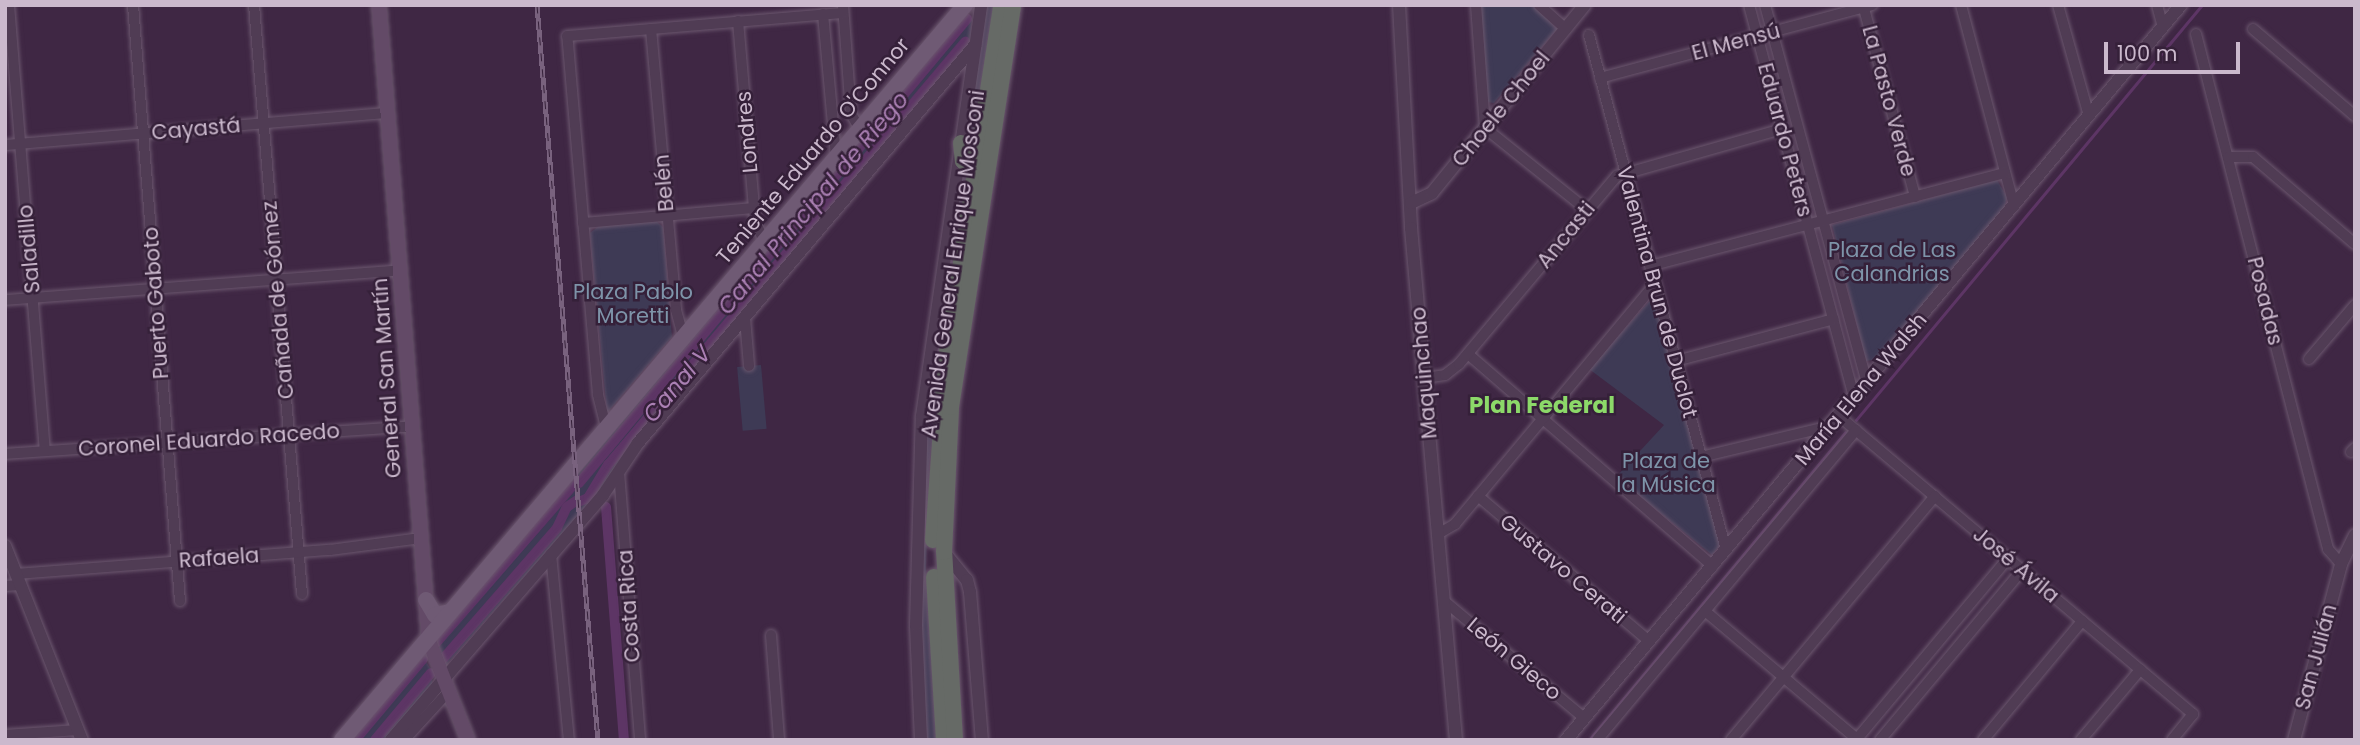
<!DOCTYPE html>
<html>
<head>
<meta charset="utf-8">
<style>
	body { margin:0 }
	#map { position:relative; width:2360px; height:745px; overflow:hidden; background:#3f2744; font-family:Poppins,sans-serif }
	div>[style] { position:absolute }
	.green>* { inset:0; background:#3e3a55; transform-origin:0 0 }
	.stream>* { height:2.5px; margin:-1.25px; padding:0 1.25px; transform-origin:1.25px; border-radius:1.25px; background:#5d3565 }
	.canal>* { height:10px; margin:-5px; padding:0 5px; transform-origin:5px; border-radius:5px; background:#5d3565 }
	.roads { filter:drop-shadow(0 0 2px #6b576e) drop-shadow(0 0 2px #6b576e) }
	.minor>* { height:10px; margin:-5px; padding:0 5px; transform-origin:5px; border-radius:5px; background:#503c54 }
	.tertiary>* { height:12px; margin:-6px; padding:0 6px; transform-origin:6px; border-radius:6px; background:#503c54 }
	.secondary>* { height:14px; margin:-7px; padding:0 7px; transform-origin:7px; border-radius:7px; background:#634a67 }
	.primary>* { height:16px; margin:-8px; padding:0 8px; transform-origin:8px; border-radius:8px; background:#6f5a74 }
	.trunk>* { height:16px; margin:-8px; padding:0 8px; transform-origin:8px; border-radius:8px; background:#666a66 }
	.rail>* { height:5px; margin-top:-2.5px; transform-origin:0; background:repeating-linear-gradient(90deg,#352039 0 8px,#79627e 0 16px); box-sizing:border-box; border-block:2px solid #79627e }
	span { translate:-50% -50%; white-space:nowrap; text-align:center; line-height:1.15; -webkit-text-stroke:5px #352039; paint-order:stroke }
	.street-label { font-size:21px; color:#cbb9cd }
	.park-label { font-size:21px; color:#7e94a9 }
	.water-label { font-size:23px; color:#ab80b4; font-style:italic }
	.neighbourhood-label { font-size:23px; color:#8cd969; font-weight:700 }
	.frame { position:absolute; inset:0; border:7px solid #cbb9cd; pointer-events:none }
	.scale { position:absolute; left:2104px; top:42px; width:136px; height:32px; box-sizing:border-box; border:4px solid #cbb9cd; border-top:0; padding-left:9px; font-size:21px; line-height:24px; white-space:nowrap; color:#cbb9cd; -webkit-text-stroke:5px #352039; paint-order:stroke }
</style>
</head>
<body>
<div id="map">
	<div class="green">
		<div style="clip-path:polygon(985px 5px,997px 5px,992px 13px,970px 158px,964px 150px)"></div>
		<div style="clip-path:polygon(1478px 5px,1534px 5px,1557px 29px,1494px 103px,1487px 102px)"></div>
		<div style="clip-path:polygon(966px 13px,972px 19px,970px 42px,604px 486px,446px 665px,435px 641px)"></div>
		<div style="clip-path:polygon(961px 170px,967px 175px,929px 465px,926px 568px,937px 740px,925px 740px,920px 658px,924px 440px)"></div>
		<div style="clip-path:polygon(1997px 180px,2007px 197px,2004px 209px,1878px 359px,1866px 361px,1832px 225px)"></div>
		<div style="clip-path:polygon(656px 221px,663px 227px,672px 337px,607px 413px,590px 233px,599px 226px)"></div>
		<div style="clip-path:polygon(1654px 296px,1720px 545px,1712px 555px,1616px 477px,1664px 425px,1589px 369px)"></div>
		<div style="left:761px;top:365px;width:64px;height:24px;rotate:85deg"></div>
		<div style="clip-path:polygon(422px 655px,433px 673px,432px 684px,384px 740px,347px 740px)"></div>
	</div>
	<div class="stream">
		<div style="left:1856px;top:420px;width:540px;rotate:-50.18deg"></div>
		<div style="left:1589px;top:740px;width:400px;rotate:-50.2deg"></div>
	</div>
	<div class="canal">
		<div style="left:579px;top:483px;width:605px;rotate:-50.1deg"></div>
		<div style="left:581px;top:501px;width:8px;rotate:-23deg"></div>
		<div style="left:588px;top:498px;width:39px;rotate:-59deg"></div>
		<div style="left:608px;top:465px;width:554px;rotate:-49.84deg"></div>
		<div style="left:606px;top:507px;width:234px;rotate:85.6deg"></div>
		<div style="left:436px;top:643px;width:212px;rotate:-49deg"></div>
		<div style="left:442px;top:660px;width:175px;rotate:-48.9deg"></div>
		<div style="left:557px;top:528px;width:23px;rotate:-65deg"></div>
		<div style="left:567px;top:507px;width:11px;rotate:-34deg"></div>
		<div style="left:355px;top:740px;width:106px;rotate:-50deg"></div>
		<div style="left:375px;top:740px;width:87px;rotate:-50.1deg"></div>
	</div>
	<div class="roads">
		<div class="minor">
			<div style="left:9px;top:5px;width:447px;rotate:85.4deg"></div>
			<div style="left:133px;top:5px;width:598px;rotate:85.49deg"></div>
			<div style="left:254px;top:5px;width:591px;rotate:85.34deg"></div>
			<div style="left:843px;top:5px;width:109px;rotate:85.8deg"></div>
			<div style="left:851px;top:114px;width:17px;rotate:59deg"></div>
			<div style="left:1476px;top:5px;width:123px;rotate:85.8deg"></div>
			<div style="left:1485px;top:128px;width:131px;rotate:38.8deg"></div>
			<div style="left:1539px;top:5px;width:36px;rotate:42deg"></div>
			<div style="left:1749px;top:5px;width:406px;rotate:75deg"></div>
			<div style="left:1765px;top:5px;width:391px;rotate:74.9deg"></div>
			<div style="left:1863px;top:5px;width:199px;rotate:74.8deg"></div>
			<div style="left:1961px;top:5px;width:207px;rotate:75.2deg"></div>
			<div style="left:2058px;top:5px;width:115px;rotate:74.4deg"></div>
			<div style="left:2157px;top:5px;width:23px;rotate:75deg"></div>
			<div style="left:823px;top:14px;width:144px;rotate:84.8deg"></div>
			<div style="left:738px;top:21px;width:201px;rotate:85.1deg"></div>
			<div style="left:755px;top:221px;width:22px;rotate:66deg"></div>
			<div style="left:651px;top:29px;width:282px;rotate:84.9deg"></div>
			<div style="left:676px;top:310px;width:27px;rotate:75deg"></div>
			<div style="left:2253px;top:29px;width:134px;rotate:40.5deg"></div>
			<div style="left:2196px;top:34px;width:532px;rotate:75.62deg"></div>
			<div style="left:2328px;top:549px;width:20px;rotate:49deg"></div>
			<div style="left:1589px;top:35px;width:533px;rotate:75.1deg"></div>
			<div style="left:1600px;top:78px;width:282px;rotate:-15deg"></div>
			<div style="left:5px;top:145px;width:383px;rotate:-4.8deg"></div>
			<div style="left:2228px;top:157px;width:25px"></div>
			<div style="left:2253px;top:157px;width:134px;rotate:40.5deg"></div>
			<div style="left:583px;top:223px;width:172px;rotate:-5deg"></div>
			<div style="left:1650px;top:266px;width:367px;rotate:-14.7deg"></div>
			<div style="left:5px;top:300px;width:396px;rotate:-4.3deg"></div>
			<div style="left:745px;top:318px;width:48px;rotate:85.2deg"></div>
			<div style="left:1468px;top:354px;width:324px;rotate:40.9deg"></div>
			<div style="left:2309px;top:359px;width:71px;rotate:-49.6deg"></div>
			<div style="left:1676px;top:361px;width:163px;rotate:-14.9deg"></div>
			<div style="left:1424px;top:378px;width:21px;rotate:-8deg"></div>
			<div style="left:1445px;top:375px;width:18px;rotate:-38deg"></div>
			<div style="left:1459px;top:364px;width:246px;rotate:-50deg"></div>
			<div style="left:1617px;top:176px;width:172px;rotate:-15.9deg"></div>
			<div style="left:1839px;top:416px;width:463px;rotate:40.1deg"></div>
			<div style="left:2193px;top:714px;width:33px;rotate:129deg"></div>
			<div style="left:606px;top:427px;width:34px;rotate:-104deg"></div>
			<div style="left:598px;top:394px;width:359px;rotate:-94.9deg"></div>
			<div style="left:567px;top:36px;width:277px;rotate:-4.8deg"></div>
			<div style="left:2351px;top:452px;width:6px;rotate:-45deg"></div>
			<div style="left:5px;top:454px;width:408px;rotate:-3.9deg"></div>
			<div style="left:1701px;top:457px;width:133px;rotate:-13.5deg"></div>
			<div style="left:619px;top:472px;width:269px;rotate:85.5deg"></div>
			<div style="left:1478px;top:496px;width:224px;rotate:40.3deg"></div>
			<div style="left:1438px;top:534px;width:20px;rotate:-30deg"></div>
			<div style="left:1455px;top:524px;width:312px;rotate:-50.2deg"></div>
			<div style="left:551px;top:554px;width:187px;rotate:84.5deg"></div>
			<div style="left:16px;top:574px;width:315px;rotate:-4.4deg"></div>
			<div style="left:330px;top:550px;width:92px;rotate:-7.5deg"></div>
			<div style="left:5px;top:586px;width:15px;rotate:-4deg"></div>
			<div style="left:1443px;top:600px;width:184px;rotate:39.9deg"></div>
			<div style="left:1705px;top:611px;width:200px;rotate:40.1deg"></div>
			<div style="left:771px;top:635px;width:105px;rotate:85.6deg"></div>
			<div style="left:5px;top:735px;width:73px;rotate:-3.9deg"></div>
			<div style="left:404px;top:740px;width:67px;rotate:-47.4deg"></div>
			<div style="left:1597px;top:740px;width:404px;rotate:-50.1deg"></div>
			<div style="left:1731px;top:740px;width:318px;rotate:-50.1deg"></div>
			<div style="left:1856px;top:740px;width:237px;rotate:-50.1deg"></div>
			<div style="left:1880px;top:740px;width:222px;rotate:-50.1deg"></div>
			<div style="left:1983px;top:740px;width:155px;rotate:-50.2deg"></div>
			<div style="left:2081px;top:740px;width:92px;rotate:-49.9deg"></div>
		</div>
		<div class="tertiary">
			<div style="left:1399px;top:5px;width:223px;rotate:86.9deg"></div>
			<div style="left:1411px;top:228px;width:514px;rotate:84.98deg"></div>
			<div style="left:1411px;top:203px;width:23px;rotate:-25deg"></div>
			<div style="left:1432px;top:193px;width:242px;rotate:-50.9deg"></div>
			<div style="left:5px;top:546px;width:209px;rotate:68.4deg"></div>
			<div style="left:944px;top:552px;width:36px;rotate:51deg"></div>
			<div style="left:967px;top:580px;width:12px;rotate:76deg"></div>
			<div style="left:970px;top:592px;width:148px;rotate:85.4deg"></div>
			<div style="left:391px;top:740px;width:324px;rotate:-49.1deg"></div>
			<div style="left:603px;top:495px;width:63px;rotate:-56.1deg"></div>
			<div style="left:638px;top:443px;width:522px;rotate:-49.74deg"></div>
			<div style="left:921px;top:740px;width:115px;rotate:-92.5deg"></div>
			<div style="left:916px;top:625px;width:209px;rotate:-88.4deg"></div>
			<div style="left:922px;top:416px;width:415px;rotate:-81.8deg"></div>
			<div style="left:1566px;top:740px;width:958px;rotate:-50.08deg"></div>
			<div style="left:2294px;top:740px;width:182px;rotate:-75deg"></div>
			<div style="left:2341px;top:564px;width:32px;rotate:-64deg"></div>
		</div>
		<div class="secondary">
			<div style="left:379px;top:5px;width:638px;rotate:85.5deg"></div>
			<div style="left:429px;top:641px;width:106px;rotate:68.5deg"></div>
		</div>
		<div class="primary">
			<div style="left:426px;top:600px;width:17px;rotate:59deg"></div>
			<div style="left:435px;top:615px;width:15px;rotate:-11deg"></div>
			<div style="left:342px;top:740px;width:964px;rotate:-49.71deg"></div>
		</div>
		<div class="trunk">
			<div style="left:961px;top:143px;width:18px;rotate:84deg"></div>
			<div style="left:963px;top:161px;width:18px;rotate:47deg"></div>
			<div style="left:933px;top:540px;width:182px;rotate:-85.9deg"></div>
			<div style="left:946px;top:358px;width:357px;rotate:-81.1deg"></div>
			<div style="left:934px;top:577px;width:163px;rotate:86.5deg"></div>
			<div style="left:955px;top:740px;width:188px;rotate:-93.3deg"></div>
			<div style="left:944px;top:552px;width:145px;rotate:-87.2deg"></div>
			<div style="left:951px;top:407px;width:407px;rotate:-81.2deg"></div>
		</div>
	</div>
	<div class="rail">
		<div style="left:537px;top:5px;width:738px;rotate:85.26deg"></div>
	</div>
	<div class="street-label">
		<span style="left:1736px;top:42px;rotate:-15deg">El Mensú</span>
		<span style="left:1889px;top:101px;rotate:75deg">La Pasto Verde</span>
		<span style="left:1501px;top:109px;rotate:-51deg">Choele Choel</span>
		<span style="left:196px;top:129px;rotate:-5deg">Cayastá</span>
		<span style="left:747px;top:132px;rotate:-95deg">Londres</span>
		<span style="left:1785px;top:140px;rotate:75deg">Eduardo Peters</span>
		<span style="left:813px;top:151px;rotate:-50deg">Teniente Eduardo O'Connor</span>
		<span style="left:664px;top:183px;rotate:-95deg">Belén</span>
		<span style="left:1566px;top:235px;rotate:-51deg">Ancasti</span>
		<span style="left:29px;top:249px;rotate:-95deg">Saladillo</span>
		<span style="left:953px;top:264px;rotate:-82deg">Avenida General Enrique Mosconi</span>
		<span style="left:1657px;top:292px;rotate:75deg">Valentina Brun de Duclot</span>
		<span style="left:278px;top:300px;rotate:-95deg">Cañada de Gómez</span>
		<span style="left:2265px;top:301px;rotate:76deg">Posadas</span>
		<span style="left:156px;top:303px;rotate:-94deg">Puerto Gaboto</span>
		<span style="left:1424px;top:373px;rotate:-95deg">Maquinchao</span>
		<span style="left:387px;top:378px;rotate:-94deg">General San Martín</span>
		<span style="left:1861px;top:389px;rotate:-50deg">María Elena Walsh</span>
		<span style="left:209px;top:440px;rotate:-4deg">Coronel Eduardo Racedo</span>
		<span style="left:219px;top:558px;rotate:-4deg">Rafaela</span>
		<span style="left:2016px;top:565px;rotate:40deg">José Ávila</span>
		<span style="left:1563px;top:569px;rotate:40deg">Gustavo Cerati</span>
		<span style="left:629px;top:606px;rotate:-94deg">Costa Rica</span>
		<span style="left:2316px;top:657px;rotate:-75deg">San Julián</span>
		<span style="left:1514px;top:659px;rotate:40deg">León Gieco</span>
	</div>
	<div class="park-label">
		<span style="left:1892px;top:262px">Plaza de Las<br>Calandrias</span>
		<span style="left:633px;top:304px">Plaza Pablo<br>Moretti</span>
		<span style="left:1666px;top:473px">Plaza de<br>la Música</span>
	</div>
	<div class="water-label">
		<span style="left:813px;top:203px;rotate:-50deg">Canal Principal de Riego</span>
		<span style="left:677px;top:384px;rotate:-50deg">Canal V</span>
	</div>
	<div class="neighbourhood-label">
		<span style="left:1542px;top:405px">Plan Federal</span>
	</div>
	<div class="frame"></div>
	<div class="scale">100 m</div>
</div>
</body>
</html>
